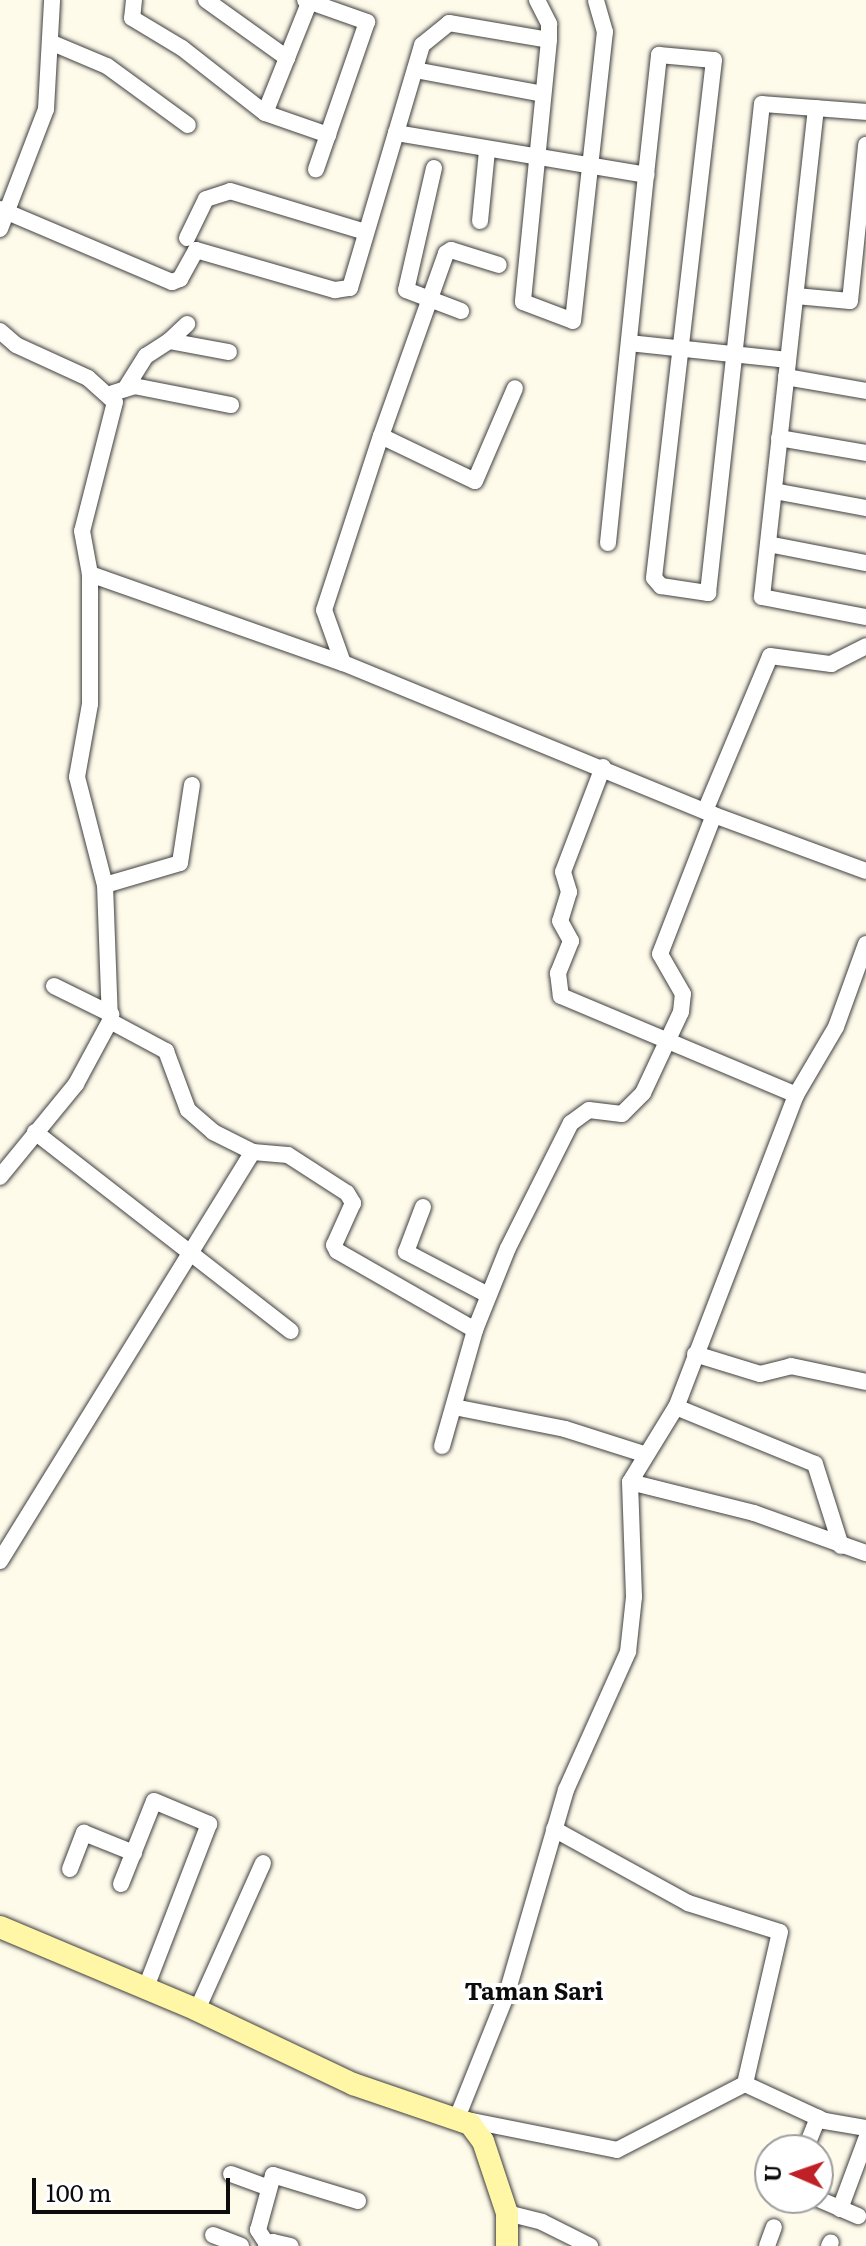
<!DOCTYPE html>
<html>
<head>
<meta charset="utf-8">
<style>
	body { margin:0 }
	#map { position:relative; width:866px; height:2246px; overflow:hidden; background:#fffbeb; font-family:Literata,serif }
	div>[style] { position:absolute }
	.roads { filter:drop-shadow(0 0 2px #3f3f3f) drop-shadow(0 0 2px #3f3f3f) }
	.street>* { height:16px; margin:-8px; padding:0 8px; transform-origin:8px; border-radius:8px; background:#fff }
	.secondary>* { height:22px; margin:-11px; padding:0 11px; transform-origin:11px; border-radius:11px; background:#fff7a6 }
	span { translate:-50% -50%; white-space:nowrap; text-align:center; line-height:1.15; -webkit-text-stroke:8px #fff; paint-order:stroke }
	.quarter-label { font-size:24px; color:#0c0c0c; font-weight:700 }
	.north { position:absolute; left:754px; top:2134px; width:80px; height:80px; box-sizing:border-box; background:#fff; border:2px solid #9e9e9e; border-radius:50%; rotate:272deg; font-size:22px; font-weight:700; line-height:32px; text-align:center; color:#0c0c0c }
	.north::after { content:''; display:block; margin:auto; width:28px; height:36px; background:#bf2126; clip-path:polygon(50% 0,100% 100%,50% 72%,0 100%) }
	.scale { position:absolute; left:32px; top:2178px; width:198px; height:36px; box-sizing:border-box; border:4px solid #0c0c0c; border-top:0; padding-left:10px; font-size:24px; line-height:28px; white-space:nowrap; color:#0c0c0c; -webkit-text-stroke:6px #fff; paint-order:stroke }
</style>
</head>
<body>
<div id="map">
	<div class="roads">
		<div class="street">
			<div style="left:134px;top:0;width:18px;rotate:96deg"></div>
			<div style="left:132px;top:18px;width:58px;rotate:31deg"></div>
			<div style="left:182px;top:48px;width:105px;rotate:38.1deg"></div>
			<div style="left:265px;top:113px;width:67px;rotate:19.2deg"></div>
			<div style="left:206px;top:0;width:100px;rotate:35.6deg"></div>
			<div style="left:287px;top:58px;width:59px;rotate:111.8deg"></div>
			<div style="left:305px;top:0;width:66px;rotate:19.5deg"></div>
			<div style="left:367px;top:22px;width:156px;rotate:109.1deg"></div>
			<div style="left:537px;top:0;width:27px;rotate:63deg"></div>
			<div style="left:549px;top:24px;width:16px;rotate:90deg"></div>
			<div style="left:549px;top:40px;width:263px;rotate:95.7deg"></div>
			<div style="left:523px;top:302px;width:53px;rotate:20.8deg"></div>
			<div style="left:573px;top:321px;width:291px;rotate:-83.7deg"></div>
			<div style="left:605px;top:32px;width:33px;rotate:-106deg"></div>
			<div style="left:50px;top:42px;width:62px;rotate:22.8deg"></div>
			<div style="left:107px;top:66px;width:100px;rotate:36.1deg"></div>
			<div style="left:287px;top:58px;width:59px;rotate:-68.2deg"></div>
			<div style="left:415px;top:70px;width:130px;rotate:10.6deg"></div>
			<div style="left:816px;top:108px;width:492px;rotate:96.3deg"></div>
			<div style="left:762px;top:597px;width:106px;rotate:10.9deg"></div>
			<div style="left:396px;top:133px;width:92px;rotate:-73.5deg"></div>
			<div style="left:422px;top:45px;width:35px;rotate:-39deg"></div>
			<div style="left:449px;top:23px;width:101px;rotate:9.6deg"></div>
			<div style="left:434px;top:168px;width:125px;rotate:102.9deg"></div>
			<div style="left:406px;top:290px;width:59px;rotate:20.9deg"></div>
			<div style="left:646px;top:175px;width:121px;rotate:-83.8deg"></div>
			<div style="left:659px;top:55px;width:55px;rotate:5.2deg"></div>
			<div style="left:714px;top:60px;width:521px;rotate:96.61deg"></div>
			<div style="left:654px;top:578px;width:11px;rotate:49deg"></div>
			<div style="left:661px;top:586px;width:48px;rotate:8.5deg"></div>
			<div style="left:708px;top:593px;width:492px;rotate:-83.7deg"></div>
			<div style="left:762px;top:104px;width:104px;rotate:4.4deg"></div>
			<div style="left:0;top:209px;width:187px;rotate:23deg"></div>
			<div style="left:172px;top:282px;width:9px;rotate:-21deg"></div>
			<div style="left:180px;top:279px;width:33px;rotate:-61deg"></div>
			<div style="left:196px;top:250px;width:145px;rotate:16.1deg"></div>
			<div style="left:335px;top:290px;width:15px;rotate:-8deg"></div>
			<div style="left:350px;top:288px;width:162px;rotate:-73.5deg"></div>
			<div style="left:396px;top:133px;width:254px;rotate:9.5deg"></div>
			<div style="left:646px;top:175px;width:370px;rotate:95.9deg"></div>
			<div style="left:480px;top:221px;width:70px;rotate:-84.3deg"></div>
			<div style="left:0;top:229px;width:129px;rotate:-69deg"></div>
			<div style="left:46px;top:109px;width:109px;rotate:-86.8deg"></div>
			<div style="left:187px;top:238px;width:43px;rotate:-64deg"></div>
			<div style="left:206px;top:199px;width:25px;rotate:-18deg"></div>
			<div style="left:230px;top:191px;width:142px;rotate:16.8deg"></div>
			<div style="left:796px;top:296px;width:54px;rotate:5.3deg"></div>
			<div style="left:850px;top:301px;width:157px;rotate:-84.1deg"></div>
			<div style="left:0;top:331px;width:21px;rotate:41deg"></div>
			<div style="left:16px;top:345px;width:79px;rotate:24.6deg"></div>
			<div style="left:88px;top:378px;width:36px;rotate:42deg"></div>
			<div style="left:115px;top:402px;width:133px;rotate:104.3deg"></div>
			<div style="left:82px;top:531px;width:44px;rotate:79.5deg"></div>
			<div style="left:90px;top:574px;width:130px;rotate:90deg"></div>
			<div style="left:90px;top:704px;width:74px;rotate:100.1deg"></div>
			<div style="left:77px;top:777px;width:112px;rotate:75.5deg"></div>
			<div style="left:105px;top:885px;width:136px;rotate:87.9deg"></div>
			<div style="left:110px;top:1021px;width:72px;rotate:118.4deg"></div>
			<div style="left:76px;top:1084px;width:120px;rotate:129.3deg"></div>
			<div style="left:169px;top:341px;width:25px;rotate:-43deg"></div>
			<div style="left:629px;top:343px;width:160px;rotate:6.1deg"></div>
			<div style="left:786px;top:377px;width:81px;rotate:9.9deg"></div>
			<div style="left:127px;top:386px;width:36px;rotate:-58deg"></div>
			<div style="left:146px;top:356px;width:27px;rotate:-33deg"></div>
			<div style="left:169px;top:341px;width:61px;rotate:10.4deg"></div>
			<div style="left:110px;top:394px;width:25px;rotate:-18deg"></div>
			<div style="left:134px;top:386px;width:99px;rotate:11.1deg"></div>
			<div style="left:381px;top:436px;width:194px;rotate:-70.4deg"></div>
			<div style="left:446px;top:253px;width:6px;rotate:-31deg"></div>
			<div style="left:451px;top:250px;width:50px;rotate:17.4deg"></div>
			<div style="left:779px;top:438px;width:88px;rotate:9.8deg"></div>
			<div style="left:774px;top:491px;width:94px;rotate:10.5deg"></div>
			<div style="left:768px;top:544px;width:100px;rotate:11deg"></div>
			<div style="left:90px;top:574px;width:268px;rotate:19.4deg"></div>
			<div style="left:343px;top:663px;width:401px;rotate:22.3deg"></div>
			<div style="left:714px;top:815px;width:162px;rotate:20.2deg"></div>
			<div style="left:343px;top:663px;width:56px;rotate:-109.7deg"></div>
			<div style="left:324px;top:610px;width:183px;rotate:-71.9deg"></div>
			<div style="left:381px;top:436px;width:104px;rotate:25.6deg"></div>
			<div style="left:475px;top:481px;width:101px;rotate:-66.7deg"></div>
			<div style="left:603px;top:767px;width:112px;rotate:110.9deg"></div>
			<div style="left:563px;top:872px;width:21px;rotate:73deg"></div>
			<div style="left:569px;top:892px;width:30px;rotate:107deg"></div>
			<div style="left:560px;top:921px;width:23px;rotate:61deg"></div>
			<div style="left:571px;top:941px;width:35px;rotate:112deg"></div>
			<div style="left:558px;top:973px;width:23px;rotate:83deg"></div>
			<div style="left:561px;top:996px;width:255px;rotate:22.8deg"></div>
			<div style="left:705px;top:811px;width:168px;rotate:-67.2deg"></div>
			<div style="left:770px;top:656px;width:62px;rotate:7.5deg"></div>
			<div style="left:831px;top:664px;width:39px;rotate:-27deg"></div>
			<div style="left:105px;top:885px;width:78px;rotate:-16.3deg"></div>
			<div style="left:180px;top:863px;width:79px;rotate:-81.3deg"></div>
			<div style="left:866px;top:944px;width:88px;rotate:109.9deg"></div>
			<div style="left:836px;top:1027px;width:79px;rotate:120.5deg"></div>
			<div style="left:796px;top:1095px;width:334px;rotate:111deg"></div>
			<div style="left:676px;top:1407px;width:88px;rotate:121.5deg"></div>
			<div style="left:630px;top:1482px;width:115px;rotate:88deg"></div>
			<div style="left:634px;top:1597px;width:55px;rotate:96.2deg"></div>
			<div style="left:628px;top:1652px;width:151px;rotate:114.2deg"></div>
			<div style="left:566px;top:1790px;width:215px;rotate:106.2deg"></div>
			<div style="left:506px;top:1996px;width:131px;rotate:111.9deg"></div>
			<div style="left:457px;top:2118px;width:163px;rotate:11.3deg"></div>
			<div style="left:617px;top:2150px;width:144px;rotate:-27.3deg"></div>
			<div style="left:745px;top:2084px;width:88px;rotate:24.8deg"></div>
			<div style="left:825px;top:2121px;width:42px;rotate:9.7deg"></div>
			<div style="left:54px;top:986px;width:64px;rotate:26.2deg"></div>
			<div style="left:110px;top:1021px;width:64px;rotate:28.2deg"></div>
			<div style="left:166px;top:1051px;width:63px;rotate:69.6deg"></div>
			<div style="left:188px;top:1110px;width:33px;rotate:41deg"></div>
			<div style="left:213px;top:1132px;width:45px;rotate:26.6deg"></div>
			<div style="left:253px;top:1152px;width:35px;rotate:5deg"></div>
			<div style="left:288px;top:1155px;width:70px;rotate:32.8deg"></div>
			<div style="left:347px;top:1193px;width:12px;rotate:59deg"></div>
			<div style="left:353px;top:1203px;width:46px;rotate:114.3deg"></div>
			<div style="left:334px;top:1245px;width:7px;rotate:63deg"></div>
			<div style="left:337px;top:1251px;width:159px;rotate:29.8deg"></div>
			<div style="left:475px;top:1330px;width:88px;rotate:-68.1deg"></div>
			<div style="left:508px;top:1248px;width:140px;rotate:-63.3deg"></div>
			<div style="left:571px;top:1123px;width:22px;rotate:-36deg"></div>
			<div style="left:589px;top:1110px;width:33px;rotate:7deg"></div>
			<div style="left:622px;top:1114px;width:30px;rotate:-45deg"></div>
			<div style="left:643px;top:1093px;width:89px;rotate:-64.9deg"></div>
			<div style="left:681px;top:1012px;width:18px;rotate:-84deg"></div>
			<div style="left:683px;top:994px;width:46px;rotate:-119.9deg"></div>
			<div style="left:660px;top:954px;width:149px;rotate:-68.8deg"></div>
			<div style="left:35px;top:1132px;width:324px;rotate:37.9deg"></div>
			<div style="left:423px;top:1207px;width:48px;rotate:110.7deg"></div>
			<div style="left:406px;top:1252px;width:93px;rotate:27.7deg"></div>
			<div style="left:695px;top:1354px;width:68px;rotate:17.1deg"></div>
			<div style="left:760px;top:1374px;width:32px;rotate:-14deg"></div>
			<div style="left:791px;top:1366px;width:77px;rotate:12deg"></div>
			<div style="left:454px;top:1407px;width:113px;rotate:11.2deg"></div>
			<div style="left:565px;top:1429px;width:83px;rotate:17.6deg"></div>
			<div style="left:676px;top:1407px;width:150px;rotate:22.3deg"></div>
			<div style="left:815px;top:1464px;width:86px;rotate:72.4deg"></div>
			<div style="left:442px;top:1446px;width:121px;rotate:-74.1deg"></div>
			<div style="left:630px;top:1482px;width:128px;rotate:14deg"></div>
			<div style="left:754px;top:1513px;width:119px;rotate:19.7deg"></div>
			<div style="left:0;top:1561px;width:481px;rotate:-58.3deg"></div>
			<div style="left:554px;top:1829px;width:153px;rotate:28.9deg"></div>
			<div style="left:688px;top:1903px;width:96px;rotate:17.5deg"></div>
			<div style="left:780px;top:1932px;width:156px;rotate:103deg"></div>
			<div style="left:70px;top:1869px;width:39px;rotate:-69deg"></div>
			<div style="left:84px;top:1833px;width:54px;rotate:21.8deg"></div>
			<div style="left:121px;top:1884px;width:89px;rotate:-68.3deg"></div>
			<div style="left:154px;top:1801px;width:60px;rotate:22.7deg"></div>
			<div style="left:209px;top:1824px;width:175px;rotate:111.1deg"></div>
			<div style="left:197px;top:2010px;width:161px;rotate:-65.8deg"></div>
			<div style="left:805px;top:2150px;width:35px;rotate:-68deg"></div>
			<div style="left:231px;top:2174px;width:40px;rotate:20.2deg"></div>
			<div style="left:816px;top:2198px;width:46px;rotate:23.2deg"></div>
			<div style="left:840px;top:2209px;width:75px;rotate:-69.6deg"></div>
			<div style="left:507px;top:2213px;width:36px;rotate:14deg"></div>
			<div style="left:542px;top:2222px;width:54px;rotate:26.6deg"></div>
			<div style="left:213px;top:2235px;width:30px;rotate:21deg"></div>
			<div style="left:267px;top:2244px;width:17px;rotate:-123deg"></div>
			<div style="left:258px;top:2230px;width:57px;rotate:-74.7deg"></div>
			<div style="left:273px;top:2175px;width:89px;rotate:17deg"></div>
			<div style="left:266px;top:2246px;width:8px;rotate:-30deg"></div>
			<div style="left:273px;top:2242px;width:18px;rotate:13deg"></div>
			<div style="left:767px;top:2246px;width:20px;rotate:-70deg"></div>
			<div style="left:829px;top:2246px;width:4px;rotate:-63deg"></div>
		</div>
		<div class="secondary">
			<div style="left:0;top:1927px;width:214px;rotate:22.8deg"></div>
			<div style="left:197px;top:2010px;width:173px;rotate:25.4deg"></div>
			<div style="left:353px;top:2084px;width:124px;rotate:18.9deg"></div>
			<div style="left:470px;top:2124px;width:21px;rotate:53deg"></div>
			<div style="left:483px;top:2141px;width:76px;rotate:71.6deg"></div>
			<div style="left:507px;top:2213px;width:33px;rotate:90deg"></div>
		</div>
	</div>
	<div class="quarter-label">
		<span style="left:534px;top:1990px">Taman Sari</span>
	</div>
	<div class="north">U</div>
	<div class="scale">100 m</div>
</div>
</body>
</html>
